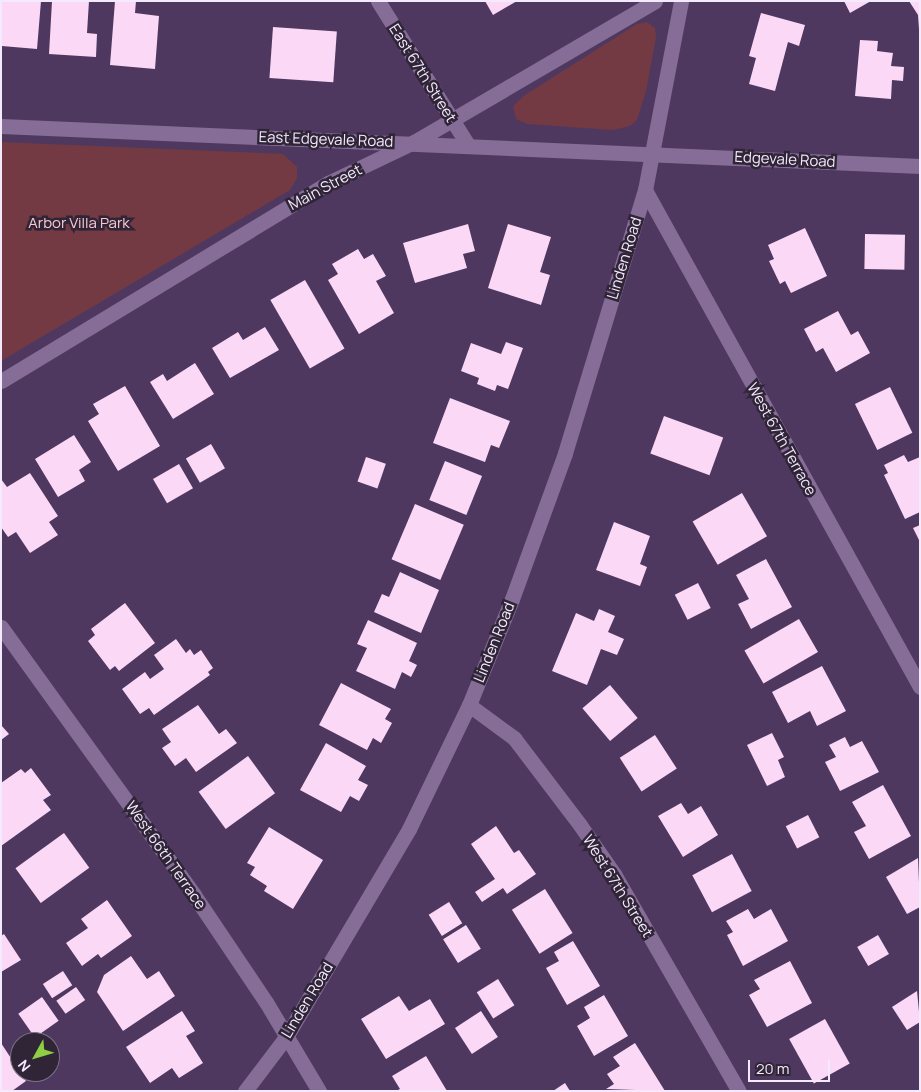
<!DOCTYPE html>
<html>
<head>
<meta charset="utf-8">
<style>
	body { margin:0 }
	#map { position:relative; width:921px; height:1092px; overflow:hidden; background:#4f385f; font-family:Manrope,sans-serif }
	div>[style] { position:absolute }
	.green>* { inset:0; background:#733a43 }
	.building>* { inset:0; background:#fbd8f6; transform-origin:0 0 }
	.minor>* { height:15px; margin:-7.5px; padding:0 7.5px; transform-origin:7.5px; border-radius:7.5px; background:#866d97 }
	span { translate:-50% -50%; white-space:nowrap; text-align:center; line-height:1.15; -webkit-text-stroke:5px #2f2537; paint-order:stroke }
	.street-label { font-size:15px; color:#f4e9fd }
	.park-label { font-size:15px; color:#fcc8ce }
	.frame { position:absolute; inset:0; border:2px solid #f4e9fd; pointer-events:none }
	.north { position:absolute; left:10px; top:1032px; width:50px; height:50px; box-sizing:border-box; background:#2f2537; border:1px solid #7e7386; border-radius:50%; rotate:231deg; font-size:14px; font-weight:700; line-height:20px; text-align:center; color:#f4e9fd }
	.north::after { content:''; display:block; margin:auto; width:18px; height:22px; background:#8ece43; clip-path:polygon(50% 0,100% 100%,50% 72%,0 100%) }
	.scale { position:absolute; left:748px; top:1060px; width:82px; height:22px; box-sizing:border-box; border:2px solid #f4e9fd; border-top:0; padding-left:6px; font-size:15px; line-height:18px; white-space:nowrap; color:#f4e9fd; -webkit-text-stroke:4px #2f2537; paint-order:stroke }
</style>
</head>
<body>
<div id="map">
	<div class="green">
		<div style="clip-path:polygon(647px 22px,655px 28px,656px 38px,646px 91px,637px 120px,630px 126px,613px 130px,527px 124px,516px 119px,513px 106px,525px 95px,637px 24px)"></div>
		<div style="clip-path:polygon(1px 142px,283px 154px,297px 167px,297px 178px,290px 190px,1px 361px)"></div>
	</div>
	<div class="building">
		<div style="clip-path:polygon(1px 1px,41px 1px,37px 49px,2px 46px)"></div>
		<div style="clip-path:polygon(52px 1px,89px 1px,87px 33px,97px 34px,96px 57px,49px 54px)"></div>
		<div style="clip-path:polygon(115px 1px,136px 1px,135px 13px,159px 16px,155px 69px,110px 65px)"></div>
		<div style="clip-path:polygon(485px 1px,517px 1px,493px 15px)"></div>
		<div style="clip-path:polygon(844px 1px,871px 1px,850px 13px)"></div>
		<div style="clip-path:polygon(909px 1px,920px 1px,920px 43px,918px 15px)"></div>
		<div style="clip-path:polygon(761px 13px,805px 25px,799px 46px,788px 42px,775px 91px,749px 84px,756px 58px,749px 56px)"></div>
		<div style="left:273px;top:27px;width:64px;height:51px;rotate:4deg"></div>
		<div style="clip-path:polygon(860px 40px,878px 41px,877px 51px,893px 53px,891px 66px,904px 67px,903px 81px,892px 80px,891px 99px,855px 96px)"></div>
		<div style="clip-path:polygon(468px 224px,475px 251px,463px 254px,467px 268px,415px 283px,403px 243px)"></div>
		<div style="clip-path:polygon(508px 224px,551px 237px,540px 272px,550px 275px,541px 305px,488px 288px)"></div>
		<div style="clip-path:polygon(805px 228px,827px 276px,791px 293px,785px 281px,780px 284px,769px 261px,774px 259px,768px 245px)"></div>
		<div style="left:865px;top:234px;width:40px;height:35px;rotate:1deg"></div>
		<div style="clip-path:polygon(358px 249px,364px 259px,373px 254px,386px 276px,376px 281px,394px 313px,359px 334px,328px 280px,338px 274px,332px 264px)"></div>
		<div style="left:305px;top:280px;width:79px;height:40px;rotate:60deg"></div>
		<div style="clip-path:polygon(838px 311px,851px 335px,858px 331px,870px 353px,836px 372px,823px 348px,816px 352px,804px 329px)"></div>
		<div style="clip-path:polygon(265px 327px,279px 350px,230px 378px,212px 348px,238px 332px,243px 340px)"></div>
		<div style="clip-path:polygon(506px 342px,523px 348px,508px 389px,497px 385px,495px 391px,477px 384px,479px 378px,461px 371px,471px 343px,501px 354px)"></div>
		<div style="clip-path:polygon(195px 363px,214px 394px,173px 419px,150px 382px,163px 374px,167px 381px)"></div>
		<div style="clip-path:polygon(125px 386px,160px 446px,118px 471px,88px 421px,99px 414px,93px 404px)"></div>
		<div style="left:890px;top:387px;width:51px;height:39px;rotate:64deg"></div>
		<div style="clip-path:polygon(450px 398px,510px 421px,499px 448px,491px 445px,485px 462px,433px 443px)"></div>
		<div style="left:664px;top:416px;width:63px;height:40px;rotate:20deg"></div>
		<div style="clip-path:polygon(74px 435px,91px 462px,79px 470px,85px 481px,58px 497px,35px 459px)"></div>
		<div style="left:211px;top:444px;width:28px;height:29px;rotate:60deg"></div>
		<div style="clip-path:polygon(904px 455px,908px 462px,920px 457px,920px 512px,905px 519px,884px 475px,888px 473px,884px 465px)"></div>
		<div style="left:366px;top:457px;width:21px;height:26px;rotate:19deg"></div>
		<div style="left:445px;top:461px;width:40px;height:42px;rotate:22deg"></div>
		<div style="left:179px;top:464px;width:28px;height:30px;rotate:60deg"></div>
		<div style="clip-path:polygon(30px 473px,58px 516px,49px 522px,58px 535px,30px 553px,16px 532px,8px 537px,1px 527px,1px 479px,7px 487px)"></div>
		<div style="left:742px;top:493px;width:50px;height:57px;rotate:60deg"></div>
		<div style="left:415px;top:504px;width:53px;height:60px;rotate:23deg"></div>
		<div style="clip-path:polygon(614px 522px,650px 536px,640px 564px,647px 567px,640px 586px,596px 570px)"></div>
		<div style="clip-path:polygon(920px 525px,920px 542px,913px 528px)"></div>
		<div style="clip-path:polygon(766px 559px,792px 607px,751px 629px,738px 604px,749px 599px,736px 575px)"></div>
		<div style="clip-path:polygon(400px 572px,439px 590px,421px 633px,374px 612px,382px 594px,389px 597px)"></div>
		<div style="left:698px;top:583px;width:28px;height:26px;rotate:63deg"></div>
		<div style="clip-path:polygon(125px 603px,155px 643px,119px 671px,115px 666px,110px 670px,88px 641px,95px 635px,91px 629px)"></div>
		<div style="clip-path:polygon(599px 609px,615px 616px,608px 632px,624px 639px,617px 655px,601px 649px,587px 685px,552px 671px,576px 613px,594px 621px)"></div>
		<div style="left:799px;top:619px;width:38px;height:63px;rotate:60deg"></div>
		<div style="clip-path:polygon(368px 620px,417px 643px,409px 661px,417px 665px,411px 677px,402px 672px,395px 689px,356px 671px,367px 648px,357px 644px)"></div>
		<div style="clip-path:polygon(176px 639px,186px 653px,190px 649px,194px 655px,201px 650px,213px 668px,208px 672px,210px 675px,154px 715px,149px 708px,140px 714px,122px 689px,145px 672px,150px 679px,164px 669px,154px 655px)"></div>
		<div style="clip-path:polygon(822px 666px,846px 711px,817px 726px,810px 711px,788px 723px,772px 692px)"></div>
		<div style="clip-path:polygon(341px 683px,391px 709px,385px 719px,392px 723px,381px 743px,373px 738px,367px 750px,319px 725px)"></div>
		<div style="left:610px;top:685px;width:43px;height:36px;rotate:50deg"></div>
		<div style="clip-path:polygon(198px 705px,219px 734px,226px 729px,237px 743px,196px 772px,186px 758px,175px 766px,162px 748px,171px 742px,162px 729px)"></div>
		<div style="clip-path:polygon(1px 725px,9px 734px,1px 740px)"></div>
		<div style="clip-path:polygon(772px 733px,784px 757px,778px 760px,785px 777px,767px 786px,747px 745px)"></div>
		<div style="left:655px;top:735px;width:40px;height:42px;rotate:57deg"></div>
		<div style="clip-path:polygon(845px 737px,850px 747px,862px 741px,879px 772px,840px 791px,825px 762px,836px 757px,829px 745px)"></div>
		<div style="clip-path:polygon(326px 743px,366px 766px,358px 780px,368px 785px,359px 801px,350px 796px,341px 812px,300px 790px)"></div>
		<div style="left:248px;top:756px;width:46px;height:61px;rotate:54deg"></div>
		<div style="clip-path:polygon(31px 768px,51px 795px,43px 800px,51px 810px,1px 846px,1px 783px,21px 769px,25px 773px)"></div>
		<div style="clip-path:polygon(883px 785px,911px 836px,869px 859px,854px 832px,866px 826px,852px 802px)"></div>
		<div style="clip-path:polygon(681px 803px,688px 814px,701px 806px,718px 835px,683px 857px,658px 816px)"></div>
		<div style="left:808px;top:815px;width:25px;height:25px;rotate:63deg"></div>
		<div style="clip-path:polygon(496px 826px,514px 853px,519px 850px,536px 874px,507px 894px,503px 888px,482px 902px,475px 892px,495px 879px,471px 844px)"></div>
		<div style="clip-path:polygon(269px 827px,323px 860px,293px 909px,264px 891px,267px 886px,250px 875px,255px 867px,247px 863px)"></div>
		<div style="left:64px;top:833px;width:43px;height:60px;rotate:54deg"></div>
		<div style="left:732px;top:854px;width:42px;height:45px;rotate:62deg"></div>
		<div style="clip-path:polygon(918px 858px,920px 907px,907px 914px,886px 877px)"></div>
		<div style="left:545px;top:889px;width:52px;height:39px;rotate:58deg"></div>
		<div style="clip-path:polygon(107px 900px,132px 936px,101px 958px,98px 954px,82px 966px,66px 943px,88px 928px,81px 919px)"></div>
		<div style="left:449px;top:902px;width:25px;height:24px;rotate:58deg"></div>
		<div style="clip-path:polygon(748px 909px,754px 919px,771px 909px,788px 941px,743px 966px,727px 935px,733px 932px,726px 921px)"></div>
		<div style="left:466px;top:925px;width:28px;height:27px;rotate:58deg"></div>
		<div style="clip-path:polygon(4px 934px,21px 960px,1px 972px,1px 936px)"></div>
		<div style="left:878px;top:935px;width:22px;height:24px;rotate:60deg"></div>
		<div style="clip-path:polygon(573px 941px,600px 986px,567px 1005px,546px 968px,559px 961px,554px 952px)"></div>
		<div style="clip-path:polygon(131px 956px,147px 979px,159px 971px,175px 996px,123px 1031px,97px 992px,104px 975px)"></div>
		<div style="clip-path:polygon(790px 961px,812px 1003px,767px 1027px,749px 995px,760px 989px,754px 980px)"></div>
		<div style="left:63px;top:971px;width:17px;height:24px;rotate:57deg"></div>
		<div style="left:498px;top:979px;width:31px;height:25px;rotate:58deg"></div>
		<div style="left:76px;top:987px;width:16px;height:24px;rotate:55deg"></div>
		<div style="clip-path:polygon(917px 991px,920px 1022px,907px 1030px,892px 1007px)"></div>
		<div style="clip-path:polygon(604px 995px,628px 1036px,594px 1056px,577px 1026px,590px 1018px,584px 1007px)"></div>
		<div style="clip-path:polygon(399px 996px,409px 1011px,430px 999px,445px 1024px,386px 1059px,361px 1019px)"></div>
		<div style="left:42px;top:997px;width:29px;height:29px;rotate:55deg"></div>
		<div style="clip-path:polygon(182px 1011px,195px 1031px,186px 1036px,203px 1063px,179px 1078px,172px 1068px,150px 1083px,126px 1047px)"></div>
		<div style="left:481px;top:1011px;width:31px;height:31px;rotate:57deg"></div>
		<div style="left:825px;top:1019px;width:51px;height:41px;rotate:61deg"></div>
		<div style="clip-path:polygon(1px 1043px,26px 1081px,12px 1091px,1px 1091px)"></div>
		<div style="clip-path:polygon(635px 1043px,665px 1091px,606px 1089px,614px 1084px,607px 1074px,620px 1066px,613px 1057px)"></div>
		<div style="clip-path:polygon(426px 1056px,447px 1091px,396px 1091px,400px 1089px,392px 1076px)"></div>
		<div style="clip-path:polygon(565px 1083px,570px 1091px,553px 1091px)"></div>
	</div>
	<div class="minor">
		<div style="left:378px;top:1px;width:170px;rotate:58deg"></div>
		<div style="left:1px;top:126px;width:920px;rotate:2.49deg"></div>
		<div style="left:645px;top:190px;width:568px;rotate:61.04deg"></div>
		<div style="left:1px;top:381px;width:382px;rotate:-31.2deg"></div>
		<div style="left:328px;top:183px;width:95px;rotate:-25.5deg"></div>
		<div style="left:414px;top:142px;width:279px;rotate:-30.3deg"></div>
		<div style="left:1px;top:627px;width:330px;rotate:54.2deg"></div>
		<div style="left:194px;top:895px;width:129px;rotate:56.1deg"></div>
		<div style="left:266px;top:1002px;width:104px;rotate:59.2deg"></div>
		<div style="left:469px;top:705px;width:56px;rotate:36.3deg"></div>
		<div style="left:514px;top:738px;width:109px;rotate:52.8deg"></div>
		<div style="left:580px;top:825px;width:60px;rotate:55.2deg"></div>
		<div style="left:614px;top:874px;width:250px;rotate:60.1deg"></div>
		<div style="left:245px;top:1091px;width:68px;rotate:-52.8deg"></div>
		<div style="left:286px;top:1037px;width:242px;rotate:-59.4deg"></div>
		<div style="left:409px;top:829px;width:138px;rotate:-64.2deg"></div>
		<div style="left:469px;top:705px;width:114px;rotate:-67.9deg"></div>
		<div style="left:512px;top:599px;width:155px;rotate:-70deg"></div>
		<div style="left:565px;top:453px;width:275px;rotate:-73.1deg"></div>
		<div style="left:645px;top:190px;width:192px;rotate:-79.2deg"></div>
	</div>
	<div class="street-label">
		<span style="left:423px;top:73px;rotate:58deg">East 67th Street</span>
		<span style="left:326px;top:139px;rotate:2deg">East Edgevale Road</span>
		<span style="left:785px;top:159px;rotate:3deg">Edgevale Road</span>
		<span style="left:325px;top:187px;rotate:-28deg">Main Street</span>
		<span style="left:624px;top:258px;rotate:-73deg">Linden Road</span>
		<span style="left:782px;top:439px;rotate:61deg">West 67th Terrace</span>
		<span style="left:494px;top:642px;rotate:-68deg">Linden Road</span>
		<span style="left:166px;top:855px;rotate:55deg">West 66th Terrace</span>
		<span style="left:618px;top:886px;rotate:58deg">West 67th Street</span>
		<span style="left:307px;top:1000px;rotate:-59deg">Linden Road</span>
	</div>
	<div class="park-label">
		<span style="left:79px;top:223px">Arbor Villa Park</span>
	</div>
	<div class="frame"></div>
	<div class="north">N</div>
	<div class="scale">20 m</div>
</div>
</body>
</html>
